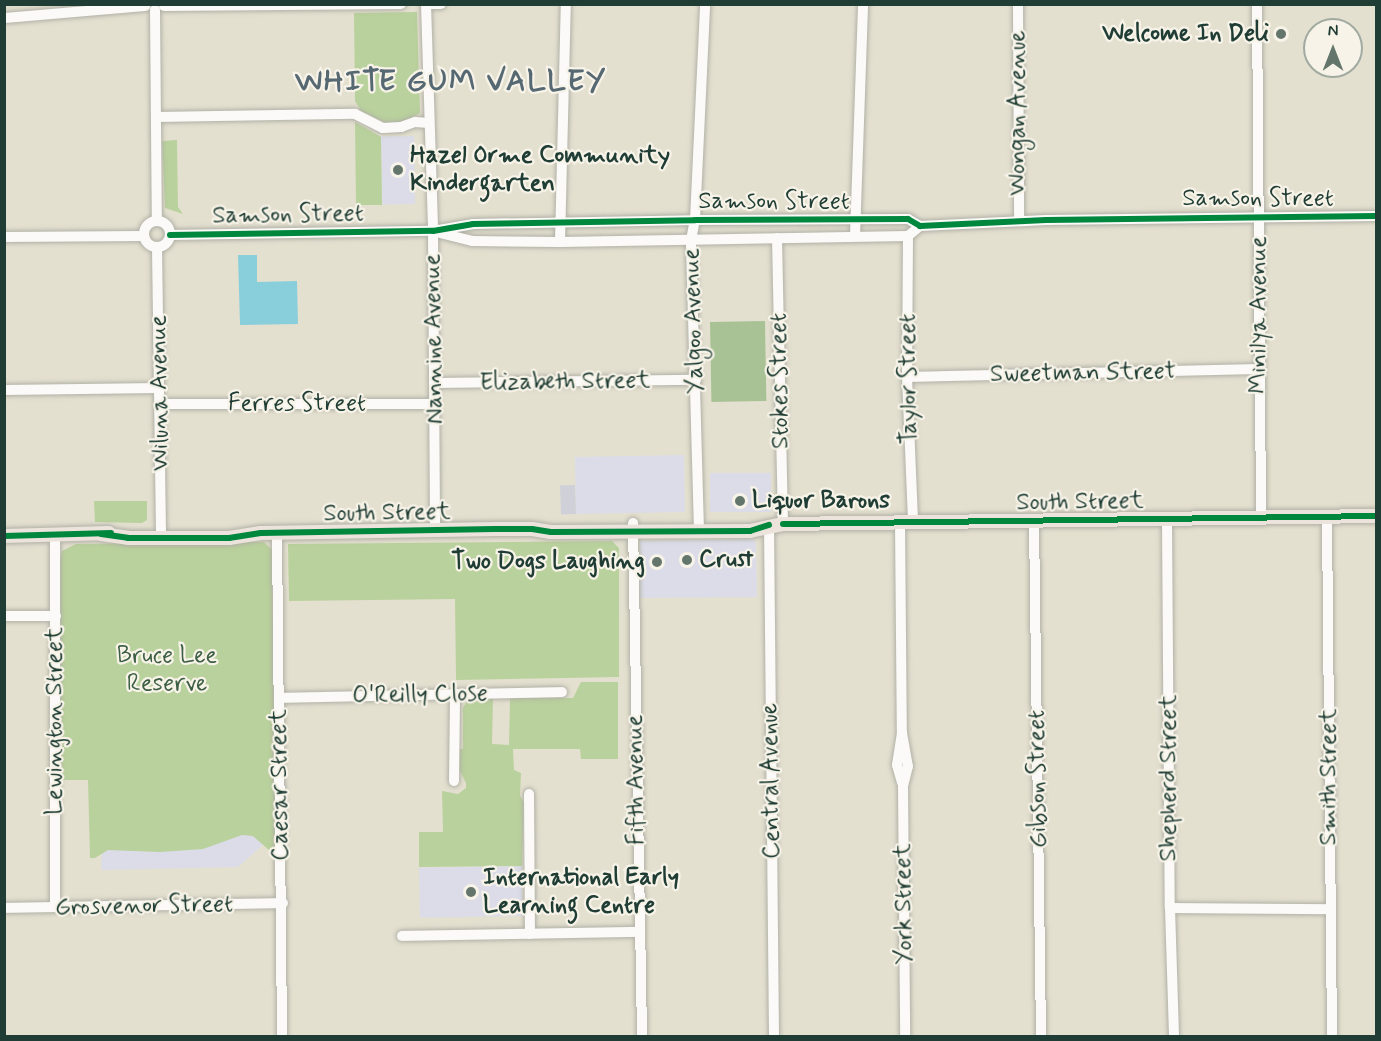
<!DOCTYPE html>
<html>
<head>
<meta charset="utf-8">
<style>
	body { margin:0 }
	#map { position:relative; width:1381px; height:1041px; overflow:hidden; background:#e4e0d0; font-family:Mynerve,sans-serif }
	div>[style] { position:absolute }
	.built>* { inset:0; background:#dbdce7; transform-origin:0 0 }
	.industrial>* { inset:0; background:#cfd0d8; transform-origin:0 0 }
	.green>* { inset:0; background:#b9d19c }
	.forest>* { inset:0; background:#a9c295; transform-origin:0 0 }
	.water>* { inset:0; background:#89cedb }
	.roads { filter:drop-shadow(0 0 2px #b1b1a6) drop-shadow(0 0 2px #b1b1a6) }
	.minor>* { height:10px; margin:-5px; padding:0 5px; transform-origin:5px; border-radius:5px; background:#fbfaf8 }
	.minor>.ring { margin:-5px; padding:0; box-sizing:content-box; background:none; border:10px solid #fbfaf8; border-radius:50% }
	.major>* { height:14px; margin:-7px; padding:0 7px; transform-origin:7px; border-radius:7px; background:#ece4dc }
	.cycleway>* { height:6px; margin:-3px; padding:0 3px; transform-origin:3px; border-radius:3px; background:#00873e }
	.dots>* { width:16px; height:16px; translate:-50% -50%; box-sizing:border-box; border:3px solid #f7f3e8; border-radius:50% }
	span { translate:-50% -50%; white-space:nowrap; text-align:center; line-height:1.15; -webkit-text-stroke:4.5px #f7f3e8; paint-order:stroke }
	.poi-label { font-size:24px; color:#1f3d34; font-weight:700 }
	.right { translate:-100% -50%; text-align:right }
	.left { translate:0 -50%; text-align:left }
	.street-label { font-size:24px; color:#1f3d34 }
	.park-label { font-size:24px; color:#3c5f44 }
	.district-label { font-size:30px; color:#566872; font-weight:700; letter-spacing:1.5px }
	.frame { position:absolute; inset:0; border:6px solid #1f3d34; pointer-events:none }
	.north { position:absolute; left:1303px; top:18px; width:60px; height:60px; box-sizing:border-box; background:#f7f3e8; border:2px solid #a1aaa0; border-radius:50%; rotate:0deg; font-size:16px; font-weight:700; line-height:24px; text-align:center; color:#1f3d34 }
	.north::after { content:''; display:block; margin:auto; width:21px; height:27px; background:#64766b; clip-path:polygon(50% 0,100% 100%,50% 72%,0 100%) }
</style>
</head>
<body>
<div id="map">
	<div class="built">
		<div style="left:414px;top:136px;width:68px;height:33px;rotate:89deg"></div>
		<div style="left:684px;top:455px;width:57px;height:109px;rotate:89deg"></div>
		<div style="left:710px;top:473px;width:61px;height:39px"></div>
		<div style="clip-path:polygon(753px 539px,756px 542px,757px 597px,639px 598px,640px 541px)"></div>
		<div style="clip-path:polygon(197px 820px,273px 836px,238px 867px,101px 870px,103px 833px)"></div>
		<div style="left:522px;top:866px;width:50px;height:103px;rotate:89deg"></div>
	</div>
	<div class="industrial">
		<div style="left:575px;top:485px;width:29px;height:15px;rotate:88deg"></div>
	</div>
	<div class="green">
		<div style="clip-path:polygon(417px 12px,420px 113px,404px 122px,386px 123px,361px 111px,355px 101px,354px 13px)"></div>
		<div style="clip-path:polygon(355px 122px,381px 137px,382px 205px,356px 205px)"></div>
		<div style="clip-path:polygon(177px 140px,178px 207px,183px 214px,165px 208px,162px 141px)"></div>
		<div style="clip-path:polygon(94px 501px,147px 501px,147px 520px,142px 523px,95px 522px)"></div>
		<div style="clip-path:polygon(612px 541px,619px 548px,619px 677px,456px 680px,455px 599px,289px 601px,288px 544px)"></div>
		<div style="clip-path:polygon(264px 542px,272px 550px,276px 851px,269px 850px,253px 836px,242px 835px,203px 849px,160px 852px,108px 850px,95px 858px,90px 858px,88px 780px,60px 780px,60px 561px,62px 551px,76px 544px)"></div>
		<div style="clip-path:polygon(581px 682px,618px 682px,618px 759px,581px 759px,580px 749px,513px 749px,514px 770px,521px 773px,520px 796px,524px 803px,522px 866px,419px 867px,419px 832px,443px 832px,442px 791px,458px 794px,466px 788px,466px 783px,459px 769px,458px 749px,463px 749px,463px 708px,467px 701px,474px 698px,493px 697px,492px 744px,509px 745px,510px 697px,573px 698px)"></div>
	</div>
	<div class="forest">
		<div style="left:765px;top:321px;width:80px;height:55px;rotate:89deg"></div>
	</div>
	<div class="water">
		<div style="clip-path:polygon(238px 255px,257px 255px,257px 282px,297px 281px,298px 324px,240px 325px)"></div>
	</div>
	<div class="roads">
		<div class="minor">
			<div style="left:426px;top:4px;width:227px;rotate:88.2deg"></div>
			<div style="left:433px;top:231px;width:299px;rotate:89.6deg"></div>
			<div style="left:428px;top:4px;width:13px"></div>
			<div style="left:1018px;top:4px;width:217px;rotate:89.7deg"></div>
			<div style="left:1257px;top:4px;width:514px;rotate:89.55deg"></div>
			<div style="left:164px;top:6px;width:237px;rotate:-0.5deg"></div>
			<div style="left:155px;top:10px;width:211px;rotate:89.5deg"></div>
			<div style="left:4px;top:18px;width:142px;rotate:-4.9deg"></div>
			<div style="left:156px;top:117px;width:199px;rotate:-0.9deg"></div>
			<div style="left:355px;top:114px;width:31px;rotate:27deg"></div>
			<div style="left:383px;top:128px;width:18px;rotate:-3deg"></div>
			<div style="left:401px;top:127px;width:15px;rotate:-20deg"></div>
			<div style="left:415px;top:122px;width:14px;rotate:4deg"></div>
			<div class="ring" style="left:144px;top:221px;width:16px;height:16px"></div>
			<div style="left:436px;top:232px;width:37px;rotate:14deg"></div>
			<div style="left:472px;top:241px;width:88px;rotate:0.7deg"></div>
			<div style="left:560px;top:242px;width:348px;rotate:-1deg"></div>
			<div style="left:908px;top:236px;width:16px;rotate:-40deg"></div>
			<div style="left:170px;top:235px;width:263px;rotate:-0.9deg"></div>
			<div style="left:433px;top:231px;width:41px;rotate:-9.9deg"></div>
			<div style="left:473px;top:224px;width:222px;rotate:-1deg"></div>
			<div style="left:695px;top:220px;width:213px;rotate:-0.3deg"></div>
			<div style="left:908px;top:219px;width:14px;rotate:30deg"></div>
			<div style="left:920px;top:226px;width:126px;rotate:-2.7deg"></div>
			<div style="left:1046px;top:220px;width:330px;rotate:-0.7deg"></div>
			<div style="left:855px;top:236px;width:232px;rotate:-88deg"></div>
			<div style="left:908px;top:236px;width:141px;rotate:90.4deg"></div>
			<div style="left:907px;top:377px;width:145px;rotate:87.6deg"></div>
			<div style="left:4px;top:237px;width:140px;rotate:-0.4deg"></div>
			<div style="left:777px;top:238px;width:286px;rotate:88.8deg"></div>
			<div style="left:560px;top:242px;width:238px;rotate:-88.6deg"></div>
			<div style="left:157px;top:247px;width:291px;rotate:89.2deg"></div>
			<div style="left:907px;top:377px;width:352px;rotate:-1.3deg"></div>
			<div style="left:434px;top:383px;width:262px;rotate:-0.7deg"></div>
			<div style="left:4px;top:390px;width:155px;rotate:-0.7deg"></div>
			<div style="left:160px;top:404px;width:274px"></div>
			<div style="left:1327px;top:517px;width:519px;rotate:89.45deg"></div>
			<div style="left:1167px;top:519px;width:389px;rotate:89.6deg"></div>
			<div style="left:1170px;top:908px;width:128px;rotate:88.2deg"></div>
			<div style="left:1034px;top:521px;width:515px;rotate:89.22deg"></div>
			<div style="left:900px;top:522px;width:211px;rotate:89.5deg"></div>
			<div style="left:902px;top:733px;width:32px;rotate:99deg"></div>
			<div style="left:897px;top:765px;width:18px;rotate:74deg"></div>
			<div style="left:633px;top:523px;width:513px;rotate:88.99deg"></div>
			<div style="left:769px;top:525px;width:511px;rotate:89.44deg"></div>
			<div style="left:699px;top:531px;width:291px;rotate:-91.6deg"></div>
			<div style="left:691px;top:240px;width:20px;rotate:-79deg"></div>
			<div style="left:695px;top:220px;width:216px;rotate:-87.3deg"></div>
			<div style="left:277px;top:533px;width:503px;rotate:89.43deg"></div>
			<div style="left:55px;top:535px;width:372px;rotate:90deg"></div>
			<div style="left:4px;top:616px;width:52px"></div>
			<div style="left:279px;top:698px;width:283px;rotate:-1.2deg"></div>
			<div style="left:902px;top:733px;width:34px;rotate:80deg"></div>
			<div style="left:908px;top:766px;width:21px;rotate:104deg"></div>
			<div style="left:903px;top:786px;width:250px;rotate:89.5deg"></div>
			<div style="left:454px;top:781px;width:87px;rotate:-89.3deg"></div>
			<div style="left:529px;top:794px;width:140px;rotate:89.6deg"></div>
			<div style="left:4px;top:908px;width:279px;rotate:-1deg"></div>
			<div style="left:1170px;top:908px;width:159px;rotate:0.4deg"></div>
			<div style="left:402px;top:936px;width:237px;rotate:-1deg"></div>
		</div>
		<div class="major">
			<div style="left:101px;top:534px;width:27px;rotate:8deg"></div>
			<div style="left:128px;top:538px;width:101px"></div>
			<div style="left:229px;top:538px;width:32px;rotate:-9deg"></div>
			<div style="left:261px;top:533px;width:234px;rotate:-1deg"></div>
			<div style="left:495px;top:529px;width:37px"></div>
			<div style="left:532px;top:529px;width:19px;rotate:9deg"></div>
			<div style="left:551px;top:532px;width:199px;rotate:-0.3deg"></div>
			<div style="left:750px;top:531px;width:34px;rotate:-12deg"></div>
			<div style="left:783px;top:524px;width:593px;rotate:-0.77deg"></div>
			<div style="left:4px;top:536px;width:105px;rotate:-1.6deg"></div>
		</div>
	</div>
	<div class="cycleway">
		<div style="left:170px;top:235px;width:263px;rotate:-0.9deg"></div>
		<div style="left:433px;top:231px;width:41px;rotate:-9.9deg"></div>
		<div style="left:473px;top:224px;width:222px;rotate:-1deg"></div>
		<div style="left:695px;top:220px;width:213px;rotate:-0.3deg"></div>
		<div style="left:908px;top:219px;width:14px;rotate:30deg"></div>
		<div style="left:920px;top:226px;width:126px;rotate:-2.7deg"></div>
		<div style="left:1046px;top:220px;width:330px;rotate:-0.7deg"></div>
		<div style="left:783px;top:524px;width:593px;rotate:-0.77deg"></div>
		<div style="left:101px;top:534px;width:27px;rotate:8deg"></div>
		<div style="left:128px;top:538px;width:101px"></div>
		<div style="left:229px;top:538px;width:32px;rotate:-9deg"></div>
		<div style="left:261px;top:533px;width:234px;rotate:-1deg"></div>
		<div style="left:495px;top:529px;width:37px"></div>
		<div style="left:532px;top:529px;width:19px;rotate:9deg"></div>
		<div style="left:551px;top:532px;width:199px;rotate:-0.3deg"></div>
		<div style="left:750px;top:531px;width:20px;rotate:-18deg"></div>
		<div style="left:4px;top:536px;width:107px;rotate:-1.6deg"></div>
	</div>
	<div class="dots">
		<div style="left:1281px;top:34px;background:#64766b"></div>
		<div style="left:398px;top:170px;background:#64766b"></div>
		<div style="left:740px;top:501px;background:#64766b"></div>
		<div style="left:687px;top:560px;background:#64766b"></div>
		<div style="left:657px;top:562px;background:#64766b"></div>
		<div style="left:471px;top:892px;background:#64766b"></div>
	</div>
	<div class="poi-label">
		<span class="right" style="left:1269px;top:34px">Welcome In Deli</span>
		<span class="left" style="left:410px;top:170px">Hazel Orme Community<br>Kindergarten</span>
		<span class="left" style="left:752px;top:501px">Liquor Barons</span>
		<span class="left" style="left:699px;top:560px">Crust</span>
		<span class="right" style="left:645px;top:562px">Two Dogs Laughing</span>
		<span class="left" style="left:483px;top:892px">International Early<br>Learning Centre</span>
	</div>
	<div class="street-label">
		<span style="left:1018px;top:113px;rotate:-90deg">Wongan Avenue</span>
		<span style="left:1258px;top:199px">Samson Street</span>
		<span style="left:774px;top:202px">Samson Street</span>
		<span style="left:288px;top:215px;rotate:-1deg">Samson Street</span>
		<span style="left:1259px;top:315px;rotate:-90deg">Minilya Avenue</span>
		<span style="left:694px;top:321px;rotate:-92deg">Yalgoo Avenue</span>
		<span style="left:434px;top:339px;rotate:-91deg">Nannine Avenue</span>
		<span style="left:1083px;top:373px;rotate:-1deg">Sweetman Street</span>
		<span style="left:909px;top:379px;rotate:-91deg">Taylor Street</span>
		<span style="left:780px;top:381px;rotate:-91deg">Stokes Street</span>
		<span style="left:565px;top:382px;rotate:-1deg">Elizabeth Street</span>
		<span style="left:160px;top:393px;rotate:-91deg">Wiluna Avenue</span>
		<span style="left:297px;top:404px">Ferres Street</span>
		<span style="left:1080px;top:502px;rotate:-1deg">South Street</span>
		<span style="left:387px;top:513px;rotate:-1deg">South Street</span>
		<span style="left:420px;top:695px;rotate:-1deg">O'Reilly Close</span>
		<span style="left:55px;top:721px;rotate:-90deg">Lewington Street</span>
		<span style="left:1329px;top:777px;rotate:-90deg">Smith Street</span>
		<span style="left:1169px;top:778px;rotate:-90deg">Shepherd Street</span>
		<span style="left:1038px;top:779px;rotate:-91deg">Gibson Street</span>
		<span style="left:636px;top:780px;rotate:-91deg">Fifth Avenue</span>
		<span style="left:771px;top:781px;rotate:-91deg">Central Avenue</span>
		<span style="left:280px;top:785px;rotate:-91deg">Caesar Street</span>
		<span style="left:904px;top:904px;rotate:-91deg">York Street</span>
		<span style="left:144px;top:906px;rotate:-1deg">Grosvenor Street</span>
	</div>
	<div class="park-label">
		<span style="left:167px;top:670px">Bruce Lee<br>Reserve</span>
	</div>
	<div class="district-label">
		<span style="left:451px;top:82px">WHITE GUM VALLEY</span>
	</div>
	<div class="frame"></div>
	<div class="north">N</div>
</div>
</body>
</html>
